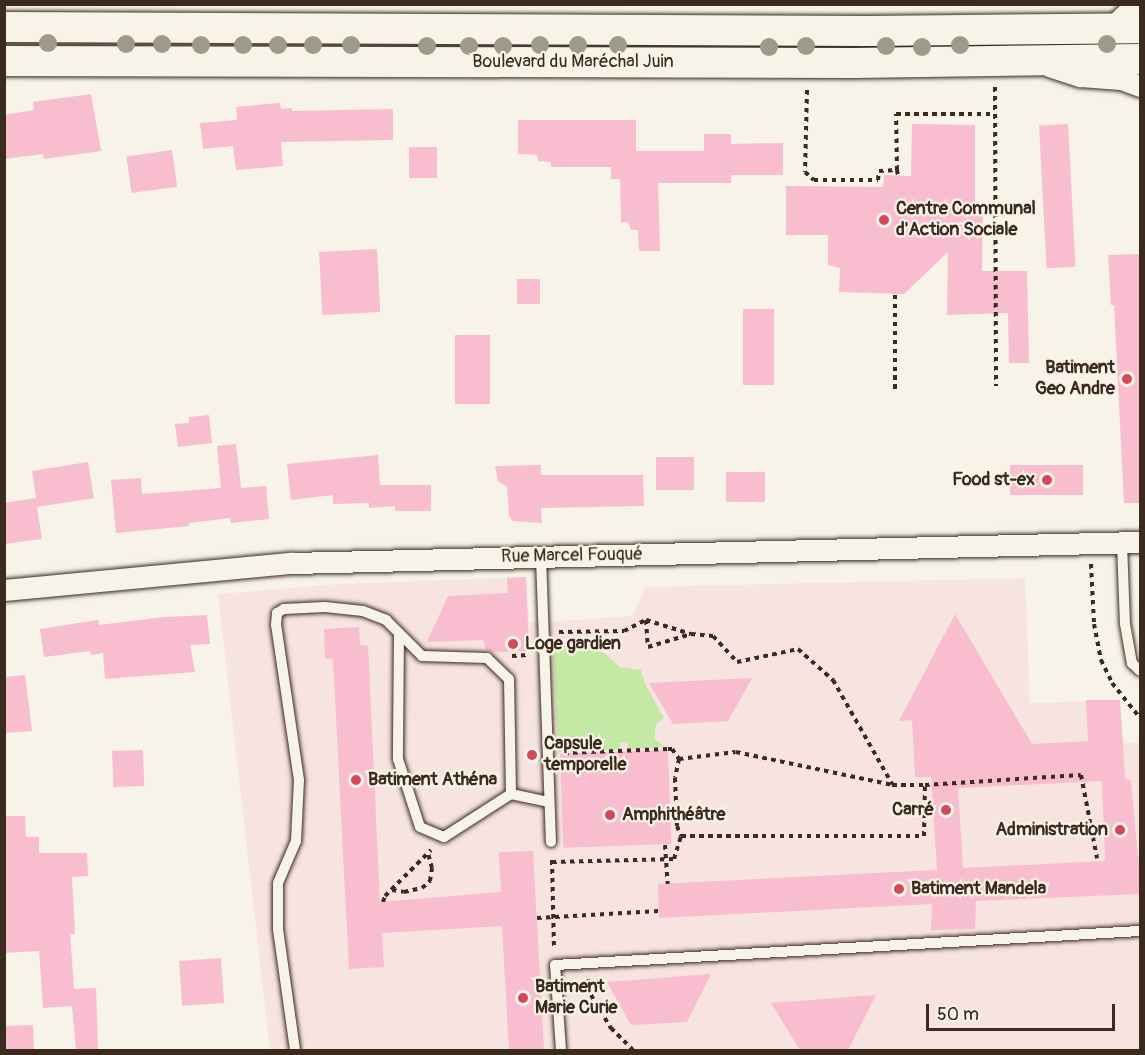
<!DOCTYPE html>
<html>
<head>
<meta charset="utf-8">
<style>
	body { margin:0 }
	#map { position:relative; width:1145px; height:1055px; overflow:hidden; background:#f7f3e8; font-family:Pangolin,sans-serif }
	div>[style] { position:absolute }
	.built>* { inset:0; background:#f7e3e0 }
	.green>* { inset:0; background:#c4e9a4 }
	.building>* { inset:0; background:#f8bdce; transform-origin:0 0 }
	.path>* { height:4px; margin-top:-2px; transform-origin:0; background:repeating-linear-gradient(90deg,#3b2a1e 0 4.5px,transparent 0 9px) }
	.roads { filter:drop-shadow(0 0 2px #3b2a1e) drop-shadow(0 0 2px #3b2a1e) }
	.service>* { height:10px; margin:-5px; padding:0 5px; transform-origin:5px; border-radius:5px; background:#f7f3e8 }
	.minor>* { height:21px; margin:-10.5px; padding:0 10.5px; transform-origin:10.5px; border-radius:10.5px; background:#f7f3e8 }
	.secondary>* { height:30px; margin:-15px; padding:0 15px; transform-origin:15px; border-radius:15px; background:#f7f3e8 }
	.path-bridge>* { height:4px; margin-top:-2px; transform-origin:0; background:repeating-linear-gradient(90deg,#3b2a1e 0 4.5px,transparent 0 9px) }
	.trees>* { width:18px; height:18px; margin:-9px; border-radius:50%; background:#9e9988 }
	.dots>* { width:16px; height:16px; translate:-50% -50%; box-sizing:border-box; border:3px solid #f7f3e8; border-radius:50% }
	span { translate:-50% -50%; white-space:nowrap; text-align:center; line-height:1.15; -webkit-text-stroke:4.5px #f7f3e8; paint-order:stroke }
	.street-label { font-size:18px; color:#3b2a1e }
	.poi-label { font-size:18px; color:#3b2a1e; font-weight:700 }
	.left { translate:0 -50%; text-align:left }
	.right { translate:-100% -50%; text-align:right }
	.frame { position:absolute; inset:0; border:6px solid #3b2a1e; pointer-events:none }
	.scale { position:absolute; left:926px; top:1004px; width:189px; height:27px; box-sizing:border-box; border:3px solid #3b2a1e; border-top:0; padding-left:8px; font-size:18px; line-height:21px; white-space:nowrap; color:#3b2a1e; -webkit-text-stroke:4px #f7f3e8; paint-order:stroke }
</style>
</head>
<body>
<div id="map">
	<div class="built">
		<div style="clip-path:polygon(526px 577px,529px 623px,632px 616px,646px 587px,1025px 578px,1030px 703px,1120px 700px,1123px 743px,1140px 743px,1140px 1050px,270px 1050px,218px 594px,340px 584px)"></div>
	</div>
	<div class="green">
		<div style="clip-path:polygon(583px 643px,604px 653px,620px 667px,641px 670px,645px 684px,664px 718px,657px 723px,655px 732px,655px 739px,664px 747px,628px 749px,627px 742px,620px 743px,620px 749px,558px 752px,553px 649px,563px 644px)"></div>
	</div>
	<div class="building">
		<div style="clip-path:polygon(91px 94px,101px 151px,44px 159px,43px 154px,4px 159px,4px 115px,34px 110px,33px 102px)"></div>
		<div style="clip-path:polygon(280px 103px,281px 109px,292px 108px,292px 111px,393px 109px,393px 140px,281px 142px,283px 166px,236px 170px,233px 146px,203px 149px,200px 123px,237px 120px,236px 107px)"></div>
		<div style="clip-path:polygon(518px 120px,636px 120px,636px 151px,704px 151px,704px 134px,731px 134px,731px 144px,783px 143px,783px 175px,731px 175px,731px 183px,658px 183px,660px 251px,639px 251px,638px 230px,631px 230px,628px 222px,621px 222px,620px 179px,611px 179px,611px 167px,551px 167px,551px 162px,538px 161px,537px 155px,518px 154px)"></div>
		<div style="clip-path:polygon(912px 124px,975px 125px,975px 205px,983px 205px,982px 271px,1027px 271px,1029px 363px,1009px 363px,1008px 313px,947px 315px,948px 252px,904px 294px,839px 292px,840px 268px,828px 265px,828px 235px,786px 235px,786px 186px,883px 187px,884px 175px,911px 176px)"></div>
		<div style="left:1068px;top:124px;width:143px;height:29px;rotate:87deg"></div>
		<div style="left:409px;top:147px;width:28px;height:31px"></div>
		<div style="left:172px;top:150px;width:37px;height:46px;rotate:82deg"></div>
		<div style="left:377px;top:249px;width:63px;height:58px;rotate:87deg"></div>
		<div style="clip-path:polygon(1140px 254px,1140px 503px,1124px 503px,1114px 305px,1111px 305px,1108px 255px)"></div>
		<div style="left:540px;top:279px;width:25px;height:23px;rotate:90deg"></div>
		<div style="left:774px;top:309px;width:76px;height:31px;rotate:90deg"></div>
		<div style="left:455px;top:335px;width:35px;height:69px"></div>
		<div style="clip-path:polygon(209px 415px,212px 443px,178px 447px,175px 424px,189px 423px,189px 417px)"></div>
		<div style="clip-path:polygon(236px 444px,241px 488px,266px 486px,269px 519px,231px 523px,230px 518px,189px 523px,189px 526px,116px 533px,111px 480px,141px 478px,142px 494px,221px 488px,217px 446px)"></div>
		<div style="clip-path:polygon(378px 455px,380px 485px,431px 485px,431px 511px,395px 511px,395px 506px,369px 508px,369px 503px,333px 504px,333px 495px,291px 500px,287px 464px)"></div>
		<div style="left:694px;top:457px;width:33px;height:38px;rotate:90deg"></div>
		<div style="clip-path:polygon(88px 462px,94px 498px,37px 507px,42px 539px,4px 544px,4px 503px,36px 498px,32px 471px)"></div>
		<div style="clip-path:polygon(541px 465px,541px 475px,643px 475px,644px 506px,541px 508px,542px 523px,513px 521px,509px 516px,507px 487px,498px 481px,495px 466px)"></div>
		<div style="left:1010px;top:465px;width:73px;height:30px"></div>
		<div style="left:765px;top:472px;width:30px;height:39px;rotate:90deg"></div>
		<div style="clip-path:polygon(526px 577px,529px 651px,492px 652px,486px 650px,483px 640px,427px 642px,448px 596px,508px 593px,507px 578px)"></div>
		<div style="clip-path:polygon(evenodd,955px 614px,1032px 744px,1088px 741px,1086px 700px,1120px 700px,1125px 779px,1131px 780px,1138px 858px,1140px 857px,1140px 894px,976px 901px,975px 929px,931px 930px,932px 904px,659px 918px,658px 884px,937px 870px,931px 777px,915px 777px,912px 720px,899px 721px,955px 614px,1102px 781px,1105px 861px,963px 868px,958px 788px,1102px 781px)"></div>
		<div style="clip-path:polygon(207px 615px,210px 644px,190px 645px,195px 672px,105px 679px,103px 653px,91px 655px,90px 651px,44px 657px,40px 629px,98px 620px,99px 625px,164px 617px)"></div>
		<div style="clip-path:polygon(359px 627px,360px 645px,368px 646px,380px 902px,501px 892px,499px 852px,533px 851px,544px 1050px,509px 1050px,502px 926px,382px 933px,384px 967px,349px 969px,333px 659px,325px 658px,324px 629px)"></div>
		<div style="clip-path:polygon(25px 675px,32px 731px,4px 733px,4px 677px)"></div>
		<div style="clip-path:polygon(752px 678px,728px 721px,673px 724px,649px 683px)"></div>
		<div style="left:143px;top:750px;width:36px;height:31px;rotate:88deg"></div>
		<div style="left:668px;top:750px;width:94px;height:108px;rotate:88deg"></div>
		<div style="clip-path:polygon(4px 816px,25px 816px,26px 837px,39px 837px,39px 853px,87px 853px,88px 876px,72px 877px,75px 934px,70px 934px,74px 989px,96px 988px,98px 1050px,76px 1050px,72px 1006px,43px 1008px,39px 951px,4px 953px)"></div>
		<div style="left:221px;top:958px;width:45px;height:42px;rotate:86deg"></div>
		<div style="clip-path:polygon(711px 974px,687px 1022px,631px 1025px,607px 982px)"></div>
		<div style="clip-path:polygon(876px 995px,848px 1050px,800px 1050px,771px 1003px)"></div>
		<div style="left:33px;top:1025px;width:25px;height:29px;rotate:88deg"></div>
	</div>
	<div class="path">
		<div style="left:995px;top:87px;width:299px;rotate:89.8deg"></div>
		<div style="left:807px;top:90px;width:82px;rotate:91.4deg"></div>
		<div style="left:805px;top:172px;width:12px;rotate:42deg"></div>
		<div style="left:814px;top:180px;width:64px"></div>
		<div style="left:878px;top:180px;width:9px;rotate:-84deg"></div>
		<div style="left:879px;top:171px;width:18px;rotate:-3deg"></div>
		<div style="left:897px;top:170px;width:6px;rotate:81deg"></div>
		<div style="left:897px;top:170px;width:56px;rotate:-91deg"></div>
		<div style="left:896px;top:114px;width:98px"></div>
		<div style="left:895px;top:389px;width:96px;rotate:-90deg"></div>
		<div style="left:1091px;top:564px;width:60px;rotate:87.1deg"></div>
		<div style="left:1094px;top:624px;width:37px;rotate:79deg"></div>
		<div style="left:1101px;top:660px;width:25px;rotate:64deg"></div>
		<div style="left:1112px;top:683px;width:45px;rotate:51.3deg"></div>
		<div style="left:646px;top:620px;width:27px;rotate:86deg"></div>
		<div style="left:648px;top:647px;width:45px;rotate:-16.8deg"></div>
		<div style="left:691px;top:634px;width:22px;rotate:5deg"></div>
		<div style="left:713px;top:636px;width:35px;rotate:47deg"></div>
		<div style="left:737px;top:662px;width:62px;rotate:-12deg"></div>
		<div style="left:798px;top:649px;width:47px;rotate:41.5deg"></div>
		<div style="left:833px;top:680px;width:120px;rotate:60.4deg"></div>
		<div style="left:559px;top:632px;width:65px;rotate:-0.9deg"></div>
		<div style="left:624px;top:631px;width:25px;rotate:-27deg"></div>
		<div style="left:646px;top:620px;width:47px;rotate:17.3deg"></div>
		<div style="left:512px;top:656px;width:16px;rotate:-4deg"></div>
		<div style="left:564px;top:753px;width:104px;rotate:-2.2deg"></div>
		<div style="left:668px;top:749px;width:4px"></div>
		<div style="left:672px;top:749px;width:12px;rotate:55deg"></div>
		<div style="left:679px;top:759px;width:57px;rotate:-7deg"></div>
		<div style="left:736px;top:752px;width:159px;rotate:11.9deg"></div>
		<div style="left:892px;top:785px;width:33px"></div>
		<div style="left:925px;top:785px;width:156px;rotate:-3.7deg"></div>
		<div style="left:1081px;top:775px;width:85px;rotate:79.1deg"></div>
		<div style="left:679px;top:759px;width:19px;rotate:102deg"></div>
		<div style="left:675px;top:778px;width:48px;rotate:87.6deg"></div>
		<div style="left:677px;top:826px;width:11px;rotate:68deg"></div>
		<div style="left:552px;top:860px;width:89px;rotate:88.7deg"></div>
		<div style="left:552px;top:862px;width:122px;rotate:-1.4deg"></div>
		<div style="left:674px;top:859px;width:24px;rotate:-73deg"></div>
		<div style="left:681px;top:836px;width:243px"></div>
		<div style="left:924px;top:836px;width:51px;rotate:-88.9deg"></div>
		<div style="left:392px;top:890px;width:12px;rotate:9deg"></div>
		<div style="left:404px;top:892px;width:18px;rotate:-13deg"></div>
		<div style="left:422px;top:888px;width:11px;rotate:-41deg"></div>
		<div style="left:430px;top:881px;width:13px;rotate:-81deg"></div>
		<div style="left:432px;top:868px;width:16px;rotate:-105deg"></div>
		<div style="left:383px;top:902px;width:6px;rotate:-72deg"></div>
		<div style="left:385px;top:896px;width:65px;rotate:-45deg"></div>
		<div style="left:537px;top:918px;width:122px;rotate:-3.3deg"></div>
		<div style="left:588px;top:979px;width:16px;rotate:79deg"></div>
		<div style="left:591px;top:995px;width:39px;rotate:59deg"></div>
		<div style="left:611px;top:1028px;width:31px;rotate:45deg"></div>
	</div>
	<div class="roads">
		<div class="service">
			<div style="left:1122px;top:543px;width:81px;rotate:87.9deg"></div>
			<div style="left:1125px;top:624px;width:40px;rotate:80deg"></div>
			<div style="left:1132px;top:663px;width:11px;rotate:45deg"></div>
			<div style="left:541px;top:557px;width:285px;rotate:88deg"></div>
			<div style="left:399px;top:633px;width:126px;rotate:90.5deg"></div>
			<div style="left:398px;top:759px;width:71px;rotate:72.1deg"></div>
			<div style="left:420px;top:827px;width:26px;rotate:23deg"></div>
			<div style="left:444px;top:837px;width:80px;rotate:-32.7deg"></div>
			<div style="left:295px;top:1050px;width:122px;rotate:-98deg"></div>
			<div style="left:278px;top:929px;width:46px;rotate:-90deg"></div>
			<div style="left:278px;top:883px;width:46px;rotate:-66.8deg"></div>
			<div style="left:296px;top:841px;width:61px;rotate:-87.2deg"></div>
			<div style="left:299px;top:780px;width:157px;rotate:-98.4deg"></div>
			<div style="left:276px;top:625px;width:12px;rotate:-85deg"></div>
			<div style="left:277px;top:613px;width:8px;rotate:-30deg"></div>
			<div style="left:284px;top:609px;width:41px;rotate:-2.8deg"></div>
			<div style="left:325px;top:607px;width:38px;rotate:6deg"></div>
			<div style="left:363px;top:611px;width:25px;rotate:21deg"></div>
			<div style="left:386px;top:620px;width:51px;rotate:45deg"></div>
			<div style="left:422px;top:656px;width:65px;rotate:1.8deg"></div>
			<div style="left:487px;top:658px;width:30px;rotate:44deg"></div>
			<div style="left:509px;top:679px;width:115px;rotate:89deg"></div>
			<div style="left:511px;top:794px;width:38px;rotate:12deg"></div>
			<div style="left:561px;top:1050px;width:85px;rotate:-94deg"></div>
			<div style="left:555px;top:965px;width:586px;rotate:-3.33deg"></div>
		</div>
		<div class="minor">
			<div style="left:1109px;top:30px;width:37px;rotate:-44deg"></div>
			<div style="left:1049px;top:66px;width:33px;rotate:18deg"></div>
			<div style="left:1080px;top:76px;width:41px;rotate:4.2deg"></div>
			<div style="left:1121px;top:79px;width:20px;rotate:20deg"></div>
			<div style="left:4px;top:590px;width:289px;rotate:-5.4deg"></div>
			<div style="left:292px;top:563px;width:848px;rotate:-1.42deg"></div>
		</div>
		<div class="secondary">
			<div style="left:4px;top:27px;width:864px;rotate:0.27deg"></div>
			<div style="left:868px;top:31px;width:272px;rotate:-0.6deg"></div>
			<div style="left:4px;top:61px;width:850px;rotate:0.13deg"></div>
			<div style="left:854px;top:63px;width:286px;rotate:-0.8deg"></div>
		</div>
	</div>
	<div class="path-bridge">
		<div style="left:665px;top:845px;width:39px;rotate:86deg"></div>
	</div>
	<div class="trees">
		<div style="left:48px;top:43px"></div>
		<div style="left:126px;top:44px"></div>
		<div style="left:162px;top:44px"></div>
		<div style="left:1107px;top:44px"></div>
		<div style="left:201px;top:45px"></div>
		<div style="left:243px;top:45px"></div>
		<div style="left:278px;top:45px"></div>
		<div style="left:313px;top:45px"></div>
		<div style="left:351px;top:45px"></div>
		<div style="left:540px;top:45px"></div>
		<div style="left:578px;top:45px"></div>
		<div style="left:618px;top:45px"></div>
		<div style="left:960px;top:45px"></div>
		<div style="left:427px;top:46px"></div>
		<div style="left:469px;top:46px"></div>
		<div style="left:503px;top:46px"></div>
		<div style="left:806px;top:46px"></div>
		<div style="left:886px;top:46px"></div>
		<div style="left:769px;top:47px"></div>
		<div style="left:922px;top:47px"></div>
	</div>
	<div class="dots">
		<div style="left:884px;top:220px;background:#d1495b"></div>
		<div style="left:1127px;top:379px;background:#d1495b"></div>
		<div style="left:1047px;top:480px;background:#d1495b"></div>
		<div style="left:513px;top:644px;background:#d1495b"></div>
		<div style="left:532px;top:755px;background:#d1495b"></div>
		<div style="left:356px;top:780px;background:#d1495b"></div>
		<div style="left:946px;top:810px;background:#d1495b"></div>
		<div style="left:610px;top:815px;background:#d1495b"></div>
		<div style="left:1120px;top:830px;background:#d1495b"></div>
		<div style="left:899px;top:889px;background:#d1495b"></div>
		<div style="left:523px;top:998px;background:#d1495b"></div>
	</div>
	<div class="street-label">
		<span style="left:573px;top:62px">Boulevard du Maréchal Juin</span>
		<span style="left:572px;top:556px;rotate:-1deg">Rue Marcel Fouqué</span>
	</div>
	<div class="poi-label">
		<span class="left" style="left:896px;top:220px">Centre Communal<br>d'Action Sociale</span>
		<span class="right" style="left:1115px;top:379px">Batiment<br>Geo Andre</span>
		<span class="right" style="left:1035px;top:480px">Food st-ex</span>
		<span class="left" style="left:525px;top:644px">Loge gardien</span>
		<span class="left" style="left:544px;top:755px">Capsule<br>temporelle</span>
		<span class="left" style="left:368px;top:780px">Batiment Athéna</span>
		<span class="right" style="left:934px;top:810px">Carré</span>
		<span class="left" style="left:622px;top:815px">Amphithéâtre</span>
		<span class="right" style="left:1108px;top:830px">Administration</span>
		<span class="left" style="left:911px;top:889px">Batiment Mandela</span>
		<span class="left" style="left:535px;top:998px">Batiment<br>Marie Curie</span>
	</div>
	<div class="frame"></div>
	<div class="scale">50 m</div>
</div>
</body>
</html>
